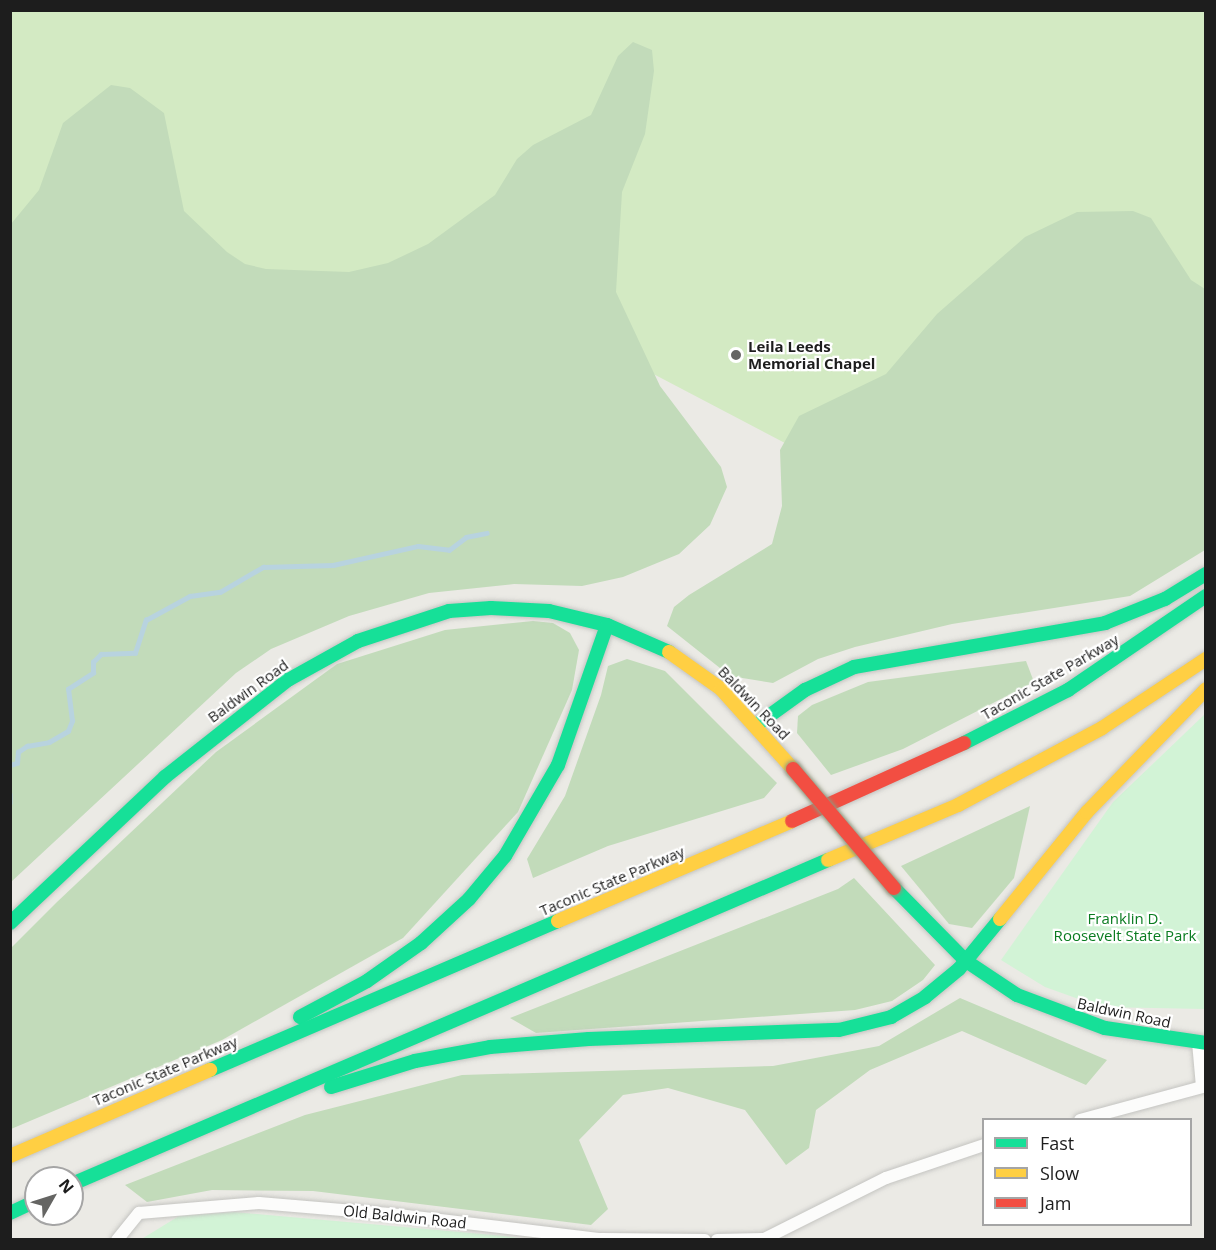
<!DOCTYPE html>
<html>
<head>
<meta charset="utf-8">
<style>
	body { margin:0 }
	#map { position:relative; width:1216px; height:1250px; overflow:hidden; background:#ebeae5; font-family:"Open Sans",sans-serif }
	div>[style] { position:absolute }
	.grass>* { inset:0; background:#d3eac3 }
	.forest>* { inset:0; background:#c2dbba }
	.park>* { inset:0; background:#d2f3d6 }
	.stream>* { height:4.5px; margin:-2.25px; padding:0 2.25px; transform-origin:2.25px; border-radius:2.25px; background:#b8d3df }
	.roads { filter:drop-shadow(0 0 2px #c4c4c1) drop-shadow(0 0 2px #c4c4c1) }
	.street>* { height:12px; margin:-6px; padding:0 6px; transform-origin:6px; border-radius:6px; background:#fcfcfb }
	.fast>* { height:14px; margin:-7px; padding:0 7px; transform-origin:7px; border-radius:7px; background:#16e098 }
	.slow>* { height:14px; margin:-7px; padding:0 7px; transform-origin:7px; border-radius:7px; background:#ffcf43 }
	.jam>* { height:14px; margin:-7px; padding:0 7px; transform-origin:7px; border-radius:7px; background:#f24e42 }
	.bridges { filter:drop-shadow(0 0 2px #91957d) drop-shadow(0 0 2px #91957d) }
	.jam-bridge>* { height:14px; margin:-7px; padding:0 7px; transform-origin:7px; border-radius:7px; background:#f24e42 }
	.dots>* { width:16px; height:16px; translate:-50% -50%; box-sizing:border-box; border:3px solid #fff; border-radius:50% }
	span { translate:-50% -50%; white-space:nowrap; text-align:center; line-height:1.15; -webkit-text-stroke:4.5px #fff; paint-order:stroke }
	.poi-label { font-size:15px; color:#1d1d1d; font-weight:700 }
	.left { translate:0 -50%; text-align:left }
	.street-label { font-size:15px; color:#1d1d1d }
	.park-label { font-size:15px; color:#0a7c21 }
	.frame { position:absolute; inset:0; border:12px solid #1d1d1d; pointer-events:none }
	.legend { position:absolute; left:982px; top:1118px; width:210px; height:108px; box-sizing:border-box; background:#fff; border:2px solid #a5a5a5; margin:0; padding:8px 10px; list-style:none; font-size:18px; color:#1d1d1d }
	.legend li { display:flex; align-items:center; gap:12px; height:30px }
	.legend b { width:30px; border:2px solid #a5a5a5 }
	.north { position:absolute; left:24px; top:1166px; width:60px; height:60px; box-sizing:border-box; background:#fff; border:2px solid #a5a5a5; border-radius:50%; rotate:51deg; font-size:16px; font-weight:700; line-height:24px; text-align:center; color:#1d1d1d }
	.north::after { content:''; display:block; margin:auto; width:21px; height:27px; background:#656563; clip-path:polygon(50% 0,100% 100%,50% 72%,0 100%) }
</style>
</head>
<body>
<div id="map">
	<div class="grass">
		<div style="clip-path:polygon(10px 11px,1205px 11px,1205px 373px,804px 453px,495px 291px,11px 376px)"></div>
	</div>
	<div class="forest">
		<div style="clip-path:polygon(633px 42px,652px 50px,654px 71px,645px 134px,622px 192px,616px 292px,660px 386px,721px 467px,727px 487px,710px 525px,679px 554px,623px 577px,582px 586px,514px 584px,429px 593px,349px 616px,271px 649px,236px 673px,11px 882px,11px 224px,39px 190px,63px 123px,111px 85px,130px 88px,164px 113px,184px 211px,227px 252px,245px 264px,266px 269px,349px 272px,388px 263px,428px 244px,495px 195px,517px 159px,533px 145px,591px 115px,618px 56px)"></div>
		<div style="clip-path:polygon(1133px 211px,1151px 218px,1191px 280px,1205px 289px,1205px 550px,1130px 596px,952px 624px,855px 647px,818px 659px,773px 683px,730px 676px,667px 626px,674px 607px,689px 595px,772px 544px,782px 506px,780px 450px,799px 416px,886px 374px,937px 314px,1025px 237px,1077px 212px)"></div>
		<div style="clip-path:polygon(533px 621px,553px 623px,570px 633px,579px 650px,572px 690px,518px 812px,403px 938px,222px 1040px,11px 1129px,11px 948px,57px 902px,216px 752px,337px 664px,445px 630px)"></div>
		<div style="clip-path:polygon(627px 659px,665px 671px,777px 783px,764px 798px,608px 846px,533px 878px,527px 859px,565px 796px,601px 695px,608px 666px)"></div>
		<div style="clip-path:polygon(1026px 661px,1034px 682px,903px 749px,831px 775px,797px 733px,798px 716px,812px 705px,868px 682px)"></div>
		<div style="clip-path:polygon(1030px 806px,1014px 878px,972px 928px,949px 924px,901px 866px)"></div>
		<div style="clip-path:polygon(854px 878px,935px 965px,923px 980px,892px 1001px,855px 1010px,536px 1033px,510px 1018px,838px 889px)"></div>
		<div style="clip-path:polygon(960px 998px,1107px 1060px,1086px 1085px,962px 1031px,870px 1070px,816px 1110px,809px 1148px,786px 1165px,745px 1110px,668px 1088px,623px 1095px,579px 1140px,608px 1209px,591px 1225px,313px 1191px,212px 1190px,147px 1202px,125px 1185px,305px 1115px,462px 1075px,773px 1066px,879px 1046px)"></div>
	</div>
	<div class="park">
		<div style="clip-path:polygon(1205px 714px,1205px 1009px,1101px 1007px,1045px 987px,1001px 960px,1113px 802px)"></div>
		<div style="clip-path:polygon(234px 1212px,505px 1236px,526px 1239px,140px 1240px,179px 1216px)"></div>
	</div>
	<div class="stream">
		<div style="left:10px;top:765px;width:7px;rotate:-16deg"></div>
		<div style="left:17px;top:763px;width:11px;rotate:-85deg"></div>
		<div style="left:18px;top:752px;width:11px;rotate:-34deg"></div>
		<div style="left:27px;top:746px;width:22px;rotate:-10deg"></div>
		<div style="left:49px;top:742px;width:22px;rotate:-30deg"></div>
		<div style="left:68px;top:731px;width:11px;rotate:-68deg"></div>
		<div style="left:72px;top:721px;width:32px;rotate:-97deg"></div>
		<div style="left:68px;top:689px;width:30px;rotate:-33deg"></div>
		<div style="left:93px;top:673px;width:11px;rotate:-90deg"></div>
		<div style="left:93px;top:662px;width:11px;rotate:-45deg"></div>
		<div style="left:101px;top:654px;width:34px;rotate:-2deg"></div>
		<div style="left:135px;top:653px;width:35px;rotate:-72deg"></div>
		<div style="left:146px;top:620px;width:50px;rotate:-28.6deg"></div>
		<div style="left:190px;top:596px;width:30px;rotate:-8deg"></div>
		<div style="left:220px;top:592px;width:50px;rotate:-30.2deg"></div>
		<div style="left:263px;top:567px;width:70px;rotate:-1.6deg"></div>
		<div style="left:333px;top:565px;width:87px;rotate:-12.6deg"></div>
		<div style="left:418px;top:546px;width:31px;rotate:7deg"></div>
		<div style="left:449px;top:550px;width:21px;rotate:-37deg"></div>
		<div style="left:466px;top:537px;width:21px;rotate:-11deg"></div>
		<div style="left:10px;top:794px;width:9px;rotate:90deg"></div>
	</div>
	<div class="roads">
		<div class="street">
			<div style="left:1198px;top:1042px;width:45px;rotate:84.9deg"></div>
			<div style="left:1080px;top:1120px;width:131px;rotate:-15.1deg"></div>
			<div style="left:117px;top:1240px;width:35px;rotate:-51deg"></div>
			<div style="left:139px;top:1213px;width:120px;rotate:-4.8deg"></div>
			<div style="left:259px;top:1203px;width:131px;rotate:4.8deg"></div>
			<div style="left:390px;top:1214px;width:212px;rotate:6.8deg"></div>
			<div style="left:601px;top:1239px;width:104px;rotate:0.6deg"></div>
			<div style="left:717px;top:1240px;width:47px;rotate:-1.2deg"></div>
			<div style="left:764px;top:1239px;width:136px;rotate:-26.6deg"></div>
			<div style="left:886px;top:1178px;width:103px;rotate:-18.6deg"></div>
		</div>
		<div class="fast">
			<div style="left:755px;top:726px;width:62px;rotate:-35.8deg"></div>
			<div style="left:805px;top:690px;width:54px;rotate:-25.1deg"></div>
			<div style="left:854px;top:667px;width:255px;rotate:-9.9deg"></div>
			<div style="left:1105px;top:623px;width:65px;rotate:-21.8deg"></div>
			<div style="left:1165px;top:599px;width:48px;rotate:-31.4deg"></div>
			<div style="left:964px;top:743px;width:117px;rotate:-27deg"></div>
			<div style="left:1068px;top:690px;width:167px;rotate:-34.3deg"></div>
			<div style="left:894px;top:888px;width:103px;rotate:45.4deg"></div>
			<div style="left:966px;top:961px;width:61px;rotate:33.7deg"></div>
			<div style="left:1017px;top:995px;width:94px;rotate:20.6deg"></div>
			<div style="left:1105px;top:1028px;width:102px;rotate:8.4deg"></div>
			<div style="left:10px;top:923px;width:213px;rotate:-43.3deg"></div>
			<div style="left:165px;top:777px;width:157px;rotate:-38.3deg"></div>
			<div style="left:288px;top:680px;width:80px;rotate:-29.1deg"></div>
			<div style="left:358px;top:641px;width:96px;rotate:-18.2deg"></div>
			<div style="left:449px;top:611px;width:42px;rotate:-4.1deg"></div>
			<div style="left:491px;top:608px;width:58px;rotate:3deg"></div>
			<div style="left:549px;top:611px;width:60px;rotate:13.6deg"></div>
			<div style="left:607px;top:625px;width:68px;rotate:23.5deg"></div>
			<div style="left:300px;top:1017px;width:76px;rotate:-28.2deg"></div>
			<div style="left:367px;top:981px;width:66px;rotate:-35.1deg"></div>
			<div style="left:421px;top:943px;width:65px;rotate:-42.5deg"></div>
			<div style="left:469px;top:899px;width:56px;rotate:-50.1deg"></div>
			<div style="left:505px;top:856px;width:105px;rotate:-59.8deg"></div>
			<div style="left:558px;top:765px;width:148px;rotate:-70.7deg"></div>
			<div style="left:210px;top:1070px;width:379px;rotate:-23.2deg"></div>
			<div style="left:331px;top:1087px;width:88px;rotate:-17.2deg"></div>
			<div style="left:415px;top:1061px;width:76px;rotate:-10.6deg"></div>
			<div style="left:490px;top:1047px;width:99px;rotate:-4.6deg"></div>
			<div style="left:589px;top:1039px;width:250px;rotate:-2.1deg"></div>
			<div style="left:839px;top:1030px;width:54px;rotate:-14deg"></div>
			<div style="left:891px;top:1017px;width:39px;rotate:-30deg"></div>
			<div style="left:925px;top:997px;width:44px;rotate:-39.5deg"></div>
			<div style="left:959px;top:969px;width:65px;rotate:-50.6deg"></div>
			<div style="left:72px;top:1184px;width:823px;rotate:-23.2deg"></div>
			<div style="left:10px;top:1213px;width:29px;rotate:-25deg"></div>
		</div>
		<div class="slow">
			<div style="left:669px;top:652px;width:64px;rotate:35.4deg"></div>
			<div style="left:721px;top:689px;width:108px;rotate:48deg"></div>
			<div style="left:828px;top:860px;width:141px;rotate:-22.9deg"></div>
			<div style="left:958px;top:805px;width:163px;rotate:-28.1deg"></div>
			<div style="left:1102px;top:728px;width:125px;rotate:-33.6deg"></div>
			<div style="left:1000px;top:919px;width:138px;rotate:-50.9deg"></div>
			<div style="left:1087px;top:812px;width:171px;rotate:-45.9deg"></div>
			<div style="left:558px;top:921px;width:254px;rotate:-23.1deg"></div>
			<div style="left:10px;top:1156px;width:218px;rotate:-23.3deg"></div>
		</div>
		<div class="jam">
			<div style="left:792px;top:821px;width:189px;rotate:-24.4deg"></div>
		</div>
	</div>
	<div class="bridges">
		<div class="jam-bridge">
			<div style="left:793px;top:769px;width:156px;rotate:49.7deg"></div>
		</div>
	</div>
	<div class="dots">
		<div style="left:736px;top:355px;background:#656563"></div>
	</div>
	<div class="poi-label">
		<span class="left" style="left:748px;top:355px">Leila Leeds<br>Memorial Chapel</span>
	</div>
	<div class="street-label">
		<span style="left:1050px;top:677px;rotate:-30deg">Taconic State Parkway</span>
		<span style="left:248px;top:691px;rotate:-36deg">Baldwin Road</span>
		<span style="left:754px;top:703px;rotate:46deg">Baldwin Road</span>
		<span style="left:612px;top:881px;rotate:-23deg">Taconic State Parkway</span>
		<span style="left:1124px;top:1013px;rotate:12deg">Baldwin Road</span>
		<span style="left:165px;top:1071px;rotate:-23deg">Taconic State Parkway</span>
		<span style="left:405px;top:1217px;rotate:6deg">Old Baldwin Road</span>
	</div>
	<div class="park-label">
		<span style="left:1125px;top:927px">Franklin D.<br>Roosevelt State Park</span>
	</div>
	<div class="frame"></div>
	<ul class="legend">
	<li><b style="height:8px;background:#16e098"></b>Fast</li>
	<li><b style="height:8px;background:#ffcf43"></b>Slow</li>
	<li><b style="height:8px;background:#f24e42"></b>Jam</li>
	</ul>
	<div class="north">N</div>
</div>
</body>
</html>
